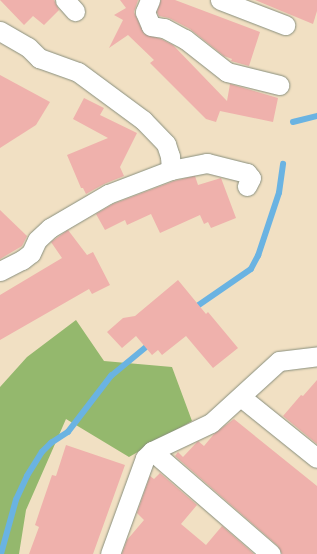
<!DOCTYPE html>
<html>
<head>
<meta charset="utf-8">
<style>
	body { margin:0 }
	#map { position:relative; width:317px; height:554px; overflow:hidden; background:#f1e0c3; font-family:Caveat,sans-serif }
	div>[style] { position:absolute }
	.forest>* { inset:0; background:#94b86d }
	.stream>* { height:5.5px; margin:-2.75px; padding:0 2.75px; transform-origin:2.75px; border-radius:2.75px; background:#6ab3e2 }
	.building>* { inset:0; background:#efb1ac }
	.roads { filter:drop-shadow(0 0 1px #888e7c) drop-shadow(0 0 1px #888e7c) }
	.street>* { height:19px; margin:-9.5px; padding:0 9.5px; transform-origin:9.5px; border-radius:9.5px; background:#fff }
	span { translate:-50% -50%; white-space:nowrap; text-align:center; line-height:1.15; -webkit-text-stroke:4px #f7f3e8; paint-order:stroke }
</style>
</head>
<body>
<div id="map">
	<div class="forest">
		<div style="clip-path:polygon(76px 320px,104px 361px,172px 367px,192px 421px,129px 457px,66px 419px,26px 510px,19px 554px,0 554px,0 387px,27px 357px)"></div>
	</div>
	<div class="stream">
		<div style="left:293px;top:122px;width:25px;rotate:-14deg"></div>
		<div style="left:193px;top:309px;width:70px;rotate:-34.6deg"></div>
		<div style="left:251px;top:269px;width:15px;rotate:-62deg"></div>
		<div style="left:258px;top:256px;width:66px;rotate:-71.6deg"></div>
		<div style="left:279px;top:193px;width:29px;rotate:-82deg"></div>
		<div style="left:1px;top:554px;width:56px;rotate:-74.5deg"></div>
		<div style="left:16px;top:500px;width:26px;rotate:-65deg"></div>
		<div style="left:27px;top:476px;width:28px;rotate:-58deg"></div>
		<div style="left:42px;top:452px;width:13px;rotate:-45deg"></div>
		<div style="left:51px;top:443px;width:20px;rotate:-33deg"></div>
		<div style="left:68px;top:432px;width:71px;rotate:-52.5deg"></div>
		<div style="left:111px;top:376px;width:52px;rotate:-39.5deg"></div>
	</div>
	<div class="building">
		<div style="clip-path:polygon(0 0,54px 0,59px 10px,44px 25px,33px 16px,24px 25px)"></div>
		<div style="clip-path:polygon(120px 0,138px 0,134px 12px,144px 34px,161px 39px,173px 45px,227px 101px,230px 84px,278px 98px,273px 122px,220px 111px,216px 122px,206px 119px,150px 63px,154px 60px,128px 35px,109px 48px,123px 20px,114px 15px,126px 8px)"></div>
		<div style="clip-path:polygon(161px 0,175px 0,260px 32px,249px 66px,231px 61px,232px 59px,224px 56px,190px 29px,169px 18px,159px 16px,157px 12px)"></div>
		<div style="clip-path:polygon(255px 0,317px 0,317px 11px,313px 24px)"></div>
		<div style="clip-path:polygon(0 75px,50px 102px,36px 125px,0 148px)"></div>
		<div style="clip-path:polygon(84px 98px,104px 108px,100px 115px,137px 133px,120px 167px,124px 176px,104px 184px,86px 194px,83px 188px,81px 188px,67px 155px,108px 138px,73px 119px)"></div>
		<div style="clip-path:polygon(195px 176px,198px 185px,221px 178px,236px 218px,211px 228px,208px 222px,204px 224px,200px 215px,160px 233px,151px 214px,127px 225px,125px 220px,105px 230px,96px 214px,113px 204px,174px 181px)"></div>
		<div style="clip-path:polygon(0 210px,27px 236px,22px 246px,0 259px)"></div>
		<div style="clip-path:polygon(68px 230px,87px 255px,93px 252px,110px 285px,92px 294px,89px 289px,0 340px,0 295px,62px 258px,51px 242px)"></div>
		<div style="clip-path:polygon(178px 280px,206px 314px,208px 312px,238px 348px,213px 368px,186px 336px,162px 355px,158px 350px,152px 355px,136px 336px,122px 348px,107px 332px,123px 318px,135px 316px)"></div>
		<div style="clip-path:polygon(317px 380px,317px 444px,283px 416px,301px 395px,303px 396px)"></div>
		<div style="clip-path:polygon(234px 419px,317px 486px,317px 554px,282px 554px,278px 546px,175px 456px,178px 452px,183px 457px,198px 441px,204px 446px,214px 434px)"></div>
		<div style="clip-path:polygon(66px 445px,125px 465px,93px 554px,29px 554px,39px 527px,35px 525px,41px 507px,52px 475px,56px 476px)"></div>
		<div style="clip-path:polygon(160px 473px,197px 505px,181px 524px,206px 545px,222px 526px,254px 554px,122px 554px,127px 540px,144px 520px,137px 513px,150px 476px,154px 479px)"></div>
	</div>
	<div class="roads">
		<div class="street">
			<div style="left:65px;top:0;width:15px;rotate:48deg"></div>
			<div style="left:150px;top:0;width:13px;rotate:113deg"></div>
			<div style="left:145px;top:12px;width:15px;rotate:67deg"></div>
			<div style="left:151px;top:26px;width:13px;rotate:9deg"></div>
			<div style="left:164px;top:28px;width:24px;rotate:28deg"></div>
			<div style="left:185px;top:39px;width:53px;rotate:38.2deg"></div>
			<div style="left:227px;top:72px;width:54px;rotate:14deg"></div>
			<div style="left:220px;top:0;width:70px;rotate:21deg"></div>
			<div style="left:0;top:31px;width:32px;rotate:30deg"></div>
			<div style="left:28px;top:47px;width:16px;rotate:45deg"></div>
			<div style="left:39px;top:58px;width:41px;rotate:19.7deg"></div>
			<div style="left:78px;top:72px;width:81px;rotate:36.4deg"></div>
			<div style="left:143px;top:120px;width:33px;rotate:46deg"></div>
			<div style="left:166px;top:144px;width:13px;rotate:72deg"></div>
			<div style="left:170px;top:156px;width:14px;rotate:86deg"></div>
			<div style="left:0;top:271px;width:25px;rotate:-27deg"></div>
			<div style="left:22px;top:260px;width:11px;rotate:-38deg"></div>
			<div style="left:31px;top:253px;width:14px;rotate:-65deg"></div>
			<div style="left:37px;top:240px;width:18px;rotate:-43deg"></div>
			<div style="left:50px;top:228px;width:67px;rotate:-30.4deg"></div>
			<div style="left:108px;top:194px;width:67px;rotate:-20.9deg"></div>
			<div style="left:171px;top:170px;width:37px;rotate:-11deg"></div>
			<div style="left:207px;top:163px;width:41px;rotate:14deg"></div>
			<div style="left:247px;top:173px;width:6px;rotate:51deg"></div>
			<div style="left:251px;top:178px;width:9px;rotate:117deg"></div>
			<div style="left:241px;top:397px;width:97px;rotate:38.8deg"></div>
			<div style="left:152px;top:451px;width:157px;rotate:40.9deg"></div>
			<div style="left:110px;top:554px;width:102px;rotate:-70deg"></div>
			<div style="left:145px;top:458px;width:10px;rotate:-45deg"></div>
			<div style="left:152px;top:451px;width:65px;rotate:-25.4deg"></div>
			<div style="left:211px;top:423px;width:92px;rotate:-42.4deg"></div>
			<div style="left:279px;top:361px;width:38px;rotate:-7deg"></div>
		</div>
	</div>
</div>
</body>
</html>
